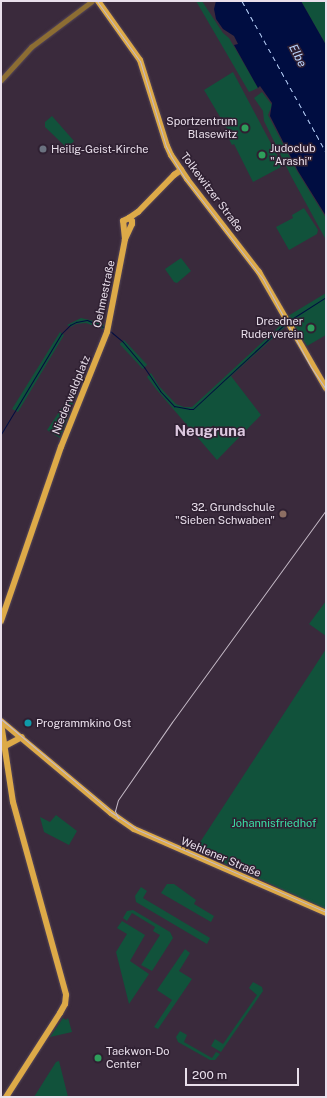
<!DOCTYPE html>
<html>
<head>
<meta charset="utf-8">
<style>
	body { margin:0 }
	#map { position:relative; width:327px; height:1098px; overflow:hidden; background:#3a2a3c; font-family:"Public Sans",sans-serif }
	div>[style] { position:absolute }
	.green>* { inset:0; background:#11523b; transform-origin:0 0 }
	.water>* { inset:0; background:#000d41 }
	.stream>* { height:1px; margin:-0.5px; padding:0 0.5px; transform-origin:0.5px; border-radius:0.5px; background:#000d41 }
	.ferry>* { height:1px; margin-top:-0.5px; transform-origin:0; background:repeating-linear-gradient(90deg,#bbd4fd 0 5px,transparent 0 9px) }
	.roads { filter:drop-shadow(0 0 1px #564758) drop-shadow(0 0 1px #564758) }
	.minor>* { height:5px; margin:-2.5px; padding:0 2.5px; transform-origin:2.5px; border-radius:2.5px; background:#8c6d33 }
	.major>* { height:6px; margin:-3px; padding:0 3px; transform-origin:3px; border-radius:3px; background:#ddaa48 }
	.tram>* { height:1px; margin:-0.5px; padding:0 0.5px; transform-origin:0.5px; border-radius:0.5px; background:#c5bac7 }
	.dots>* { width:11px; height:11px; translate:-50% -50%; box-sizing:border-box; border:2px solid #2f2032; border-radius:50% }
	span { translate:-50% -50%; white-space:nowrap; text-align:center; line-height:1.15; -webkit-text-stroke:3px #2f2032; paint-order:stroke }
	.poi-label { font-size:11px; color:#e9dfeb }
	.right { translate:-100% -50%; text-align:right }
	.left { translate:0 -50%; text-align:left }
	.street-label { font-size:11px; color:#e9dfeb }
	.park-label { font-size:11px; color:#3ae1a6 }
	.water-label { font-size:12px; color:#bbd4fd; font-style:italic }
	.district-label { font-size:15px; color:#dcc8df; font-weight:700 }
	.frame { position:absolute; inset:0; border:2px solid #e9dfeb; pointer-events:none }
	.scale { position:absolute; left:185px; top:1068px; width:114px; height:18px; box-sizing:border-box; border:2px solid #e9dfeb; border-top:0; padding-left:5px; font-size:12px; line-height:14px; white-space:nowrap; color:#e9dfeb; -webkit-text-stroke:3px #2f2032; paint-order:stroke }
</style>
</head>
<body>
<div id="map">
	<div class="green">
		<div style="clip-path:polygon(196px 1px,202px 1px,223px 33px,229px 38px,258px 88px,249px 92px)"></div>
		<div style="clip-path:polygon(301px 1px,326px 1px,326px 45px)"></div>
		<div style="clip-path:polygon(233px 72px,283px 166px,253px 182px,234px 144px,232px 145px,229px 139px,232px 137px,204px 90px)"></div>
		<div style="clip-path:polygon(262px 92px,272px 105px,268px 115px,297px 171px,326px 218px,326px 240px,291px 176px,264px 121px,263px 111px,254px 98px)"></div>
		<div style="clip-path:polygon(52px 116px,74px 141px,67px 148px,45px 127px,45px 122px)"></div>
		<div style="clip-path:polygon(304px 208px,318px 230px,317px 234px,289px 250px,276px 227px,293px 218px,292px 215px)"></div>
		<div style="clip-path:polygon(181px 258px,191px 271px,177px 283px,174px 282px,165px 269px)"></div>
		<div style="clip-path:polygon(326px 293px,326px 335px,307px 346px,288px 316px)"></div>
		<div style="clip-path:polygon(81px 318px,102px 323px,104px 325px,103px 329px,86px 323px,76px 324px,71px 327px,67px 325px)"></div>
		<div style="clip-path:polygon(283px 323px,285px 327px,231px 376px,261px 415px,217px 460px,156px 389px,147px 377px,151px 373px,159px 386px,176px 404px,184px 407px,192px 407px)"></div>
		<div style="clip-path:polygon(60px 332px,64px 335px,18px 412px,12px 409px)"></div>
		<div style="left:124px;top:340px;width:34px;height:6px;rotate:47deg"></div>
		<div style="clip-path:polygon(80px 381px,81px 382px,60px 438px,47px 430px)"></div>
		<div style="clip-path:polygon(326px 601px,326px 636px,309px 624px)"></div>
		<div style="clip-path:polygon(326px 649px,326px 909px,195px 850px)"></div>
		<div style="clip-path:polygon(56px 815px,77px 831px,69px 845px,44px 832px,40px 817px,50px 822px)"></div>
		<div style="clip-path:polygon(167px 884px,174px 884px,196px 900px,194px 904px,214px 916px,211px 922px,161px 893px)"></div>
		<div style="clip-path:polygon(141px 887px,147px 891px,143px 898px,210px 938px,207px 944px,136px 902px,135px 896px)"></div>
		<div style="clip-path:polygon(133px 910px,170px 932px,173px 938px,152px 971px,141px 965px,160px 935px,153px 931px,155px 927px,132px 913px,127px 921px,123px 918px,127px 911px)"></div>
		<div style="clip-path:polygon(122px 921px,145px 935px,130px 961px,149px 974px,129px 1004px,116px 952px,127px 934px,117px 928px)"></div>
		<div style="clip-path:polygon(185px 949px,190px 953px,179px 971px,192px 979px,158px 1029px,154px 1027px,172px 1000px,157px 990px)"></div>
		<div style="clip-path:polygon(253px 982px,262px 987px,263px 991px,221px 1052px,211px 1046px,215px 1039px,223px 1044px,257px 995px,249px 988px)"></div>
		<div style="clip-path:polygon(63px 1018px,66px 1020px,68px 1018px,72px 1032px,50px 1037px)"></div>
		<div style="clip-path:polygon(180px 1031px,187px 1035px,184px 1042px,212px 1058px,216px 1052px,220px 1054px,215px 1060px,210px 1060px,178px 1042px,176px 1037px)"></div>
		<div style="clip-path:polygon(59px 1061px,68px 1097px,34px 1097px,56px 1062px)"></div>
	</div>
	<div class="water">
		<div style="clip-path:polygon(216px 1px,301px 1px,326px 45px,326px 216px,298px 171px,270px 116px,272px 103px,260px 86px,258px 88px,234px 45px,238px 44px,234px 36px,223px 29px,216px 19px,214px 9px)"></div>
	</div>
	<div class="stream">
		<div style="left:290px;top:320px;width:43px;rotate:-32.6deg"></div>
		<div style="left:110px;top:331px;width:17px;rotate:40deg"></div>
		<div style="left:123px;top:342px;width:33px;rotate:50deg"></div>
		<div style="left:144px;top:367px;width:29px;rotate:56deg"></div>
		<div style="left:160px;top:391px;width:21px;rotate:47deg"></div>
		<div style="left:174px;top:406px;width:15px;rotate:11deg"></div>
		<div style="left:189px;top:409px;width:4px"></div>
		<div style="left:193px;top:409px;width:127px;rotate:-42.8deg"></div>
		<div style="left:1px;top:434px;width:117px;rotate:-59deg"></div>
		<div style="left:61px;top:334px;width:13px;rotate:-45deg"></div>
		<div style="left:70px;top:325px;width:7px;rotate:-27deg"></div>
		<div style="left:76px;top:322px;width:11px;rotate:-10deg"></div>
		<div style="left:87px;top:320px;width:21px;rotate:23deg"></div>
	</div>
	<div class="ferry">
		<div style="left:242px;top:1px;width:173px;rotate:60.9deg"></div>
	</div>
	<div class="roads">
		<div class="minor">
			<div style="left:1px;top:80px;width:45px;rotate:-47.7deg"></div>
			<div style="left:31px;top:47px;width:76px;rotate:-37deg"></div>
		</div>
		<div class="major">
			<div style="left:98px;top:1px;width:72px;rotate:54.6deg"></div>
			<div style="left:140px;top:60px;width:90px;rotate:72.6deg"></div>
			<div style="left:167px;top:146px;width:10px;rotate:66deg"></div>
			<div style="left:171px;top:155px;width:29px;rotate:56deg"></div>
			<div style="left:187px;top:179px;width:118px;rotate:52.3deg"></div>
			<div style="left:259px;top:272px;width:134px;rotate:60deg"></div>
			<div style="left:129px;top:218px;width:11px;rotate:-34deg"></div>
			<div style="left:138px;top:212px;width:52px;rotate:-45.8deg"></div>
			<div style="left:174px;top:175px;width:9px;rotate:-36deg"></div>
			<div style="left:1px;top:621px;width:184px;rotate:-71deg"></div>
			<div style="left:61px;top:447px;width:124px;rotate:-68.2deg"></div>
			<div style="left:107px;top:332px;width:95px;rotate:-79deg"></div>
			<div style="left:125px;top:239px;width:18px;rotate:-96deg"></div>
			<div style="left:123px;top:221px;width:7px;rotate:-27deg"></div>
			<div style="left:129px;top:218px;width:4px;rotate:45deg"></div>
			<div style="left:132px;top:221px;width:3px;rotate:90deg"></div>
			<div style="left:132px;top:224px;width:17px;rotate:115deg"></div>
			<div style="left:1px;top:721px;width:143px;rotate:39.9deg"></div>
			<div style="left:111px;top:813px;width:28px;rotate:35deg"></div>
			<div style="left:134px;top:829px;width:210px;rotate:23.6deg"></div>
			<div style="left:1px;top:723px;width:80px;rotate:81.4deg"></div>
			<div style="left:13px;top:802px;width:200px;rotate:74.6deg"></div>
			<div style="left:66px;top:995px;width:9px;rotate:96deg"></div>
			<div style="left:65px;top:1004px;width:10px;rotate:119deg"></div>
			<div style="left:60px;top:1013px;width:100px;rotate:122.7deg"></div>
			<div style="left:5px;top:746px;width:19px;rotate:-28deg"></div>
		</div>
	</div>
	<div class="tram">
		<div style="left:97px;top:1px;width:74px;rotate:54.4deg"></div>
		<div style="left:140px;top:61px;width:89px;rotate:73deg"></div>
		<div style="left:166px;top:146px;width:11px;rotate:63deg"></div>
		<div style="left:171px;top:156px;width:26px;rotate:58deg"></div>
		<div style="left:185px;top:178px;width:128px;rotate:52.3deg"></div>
		<div style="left:263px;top:279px;width:100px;rotate:61.4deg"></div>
		<div style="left:311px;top:367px;width:27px;rotate:56deg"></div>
		<div style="left:1px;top:719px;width:144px;rotate:40.2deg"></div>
		<div style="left:111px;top:812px;width:30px;rotate:34deg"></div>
		<div style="left:136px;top:829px;width:207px;rotate:23.6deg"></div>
		<div style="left:118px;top:818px;width:8px;rotate:-113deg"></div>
		<div style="left:115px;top:811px;width:11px;rotate:-75deg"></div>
		<div style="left:118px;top:800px;width:95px;rotate:-55.3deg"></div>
		<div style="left:172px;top:722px;width:262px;rotate:-54deg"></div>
	</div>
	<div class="dots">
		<div style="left:245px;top:128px;background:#2e9e5b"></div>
		<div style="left:43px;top:149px;background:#6b7280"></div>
		<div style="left:262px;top:155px;background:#2e9e5b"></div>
		<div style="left:311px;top:328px;background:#2e9e5b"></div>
		<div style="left:283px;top:514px;background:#8d6e63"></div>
		<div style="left:28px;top:723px;background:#0f9aa8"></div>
		<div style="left:98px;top:1058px;background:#2e9e5b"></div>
	</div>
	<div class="poi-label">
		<span class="right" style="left:237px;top:128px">Sportzentrum<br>Blasewitz</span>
		<span class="left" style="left:51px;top:149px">Heilig-Geist-Kirche</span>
		<span class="left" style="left:270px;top:155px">Judoclub<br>"Arashi"</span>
		<span class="right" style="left:303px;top:328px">Dresdner<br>Ruderverein</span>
		<span class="right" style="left:275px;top:514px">32. Grundschule<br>"Sieben Schwaben"</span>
		<span class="left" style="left:36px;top:723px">Programmkino Ost</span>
		<span class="left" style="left:106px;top:1058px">Taekwon-Do<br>Center</span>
	</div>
	<div class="street-label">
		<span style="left:212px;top:192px;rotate:53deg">Tolkewitzer Straße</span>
		<span style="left:104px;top:294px;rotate:-78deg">Oehmestraße</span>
		<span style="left:71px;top:395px;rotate:-68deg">Niederwaldplatz</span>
		<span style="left:221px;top:857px;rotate:23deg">Wehlener Straße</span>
	</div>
	<div class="park-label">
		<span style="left:274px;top:823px">Johannisfriedhof</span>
	</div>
	<div class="water-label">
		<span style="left:297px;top:56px;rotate:63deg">Elbe</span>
	</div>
	<div class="district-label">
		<span style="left:210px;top:431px">Neugruna</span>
	</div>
	<div class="frame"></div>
	<div class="scale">200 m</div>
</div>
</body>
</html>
